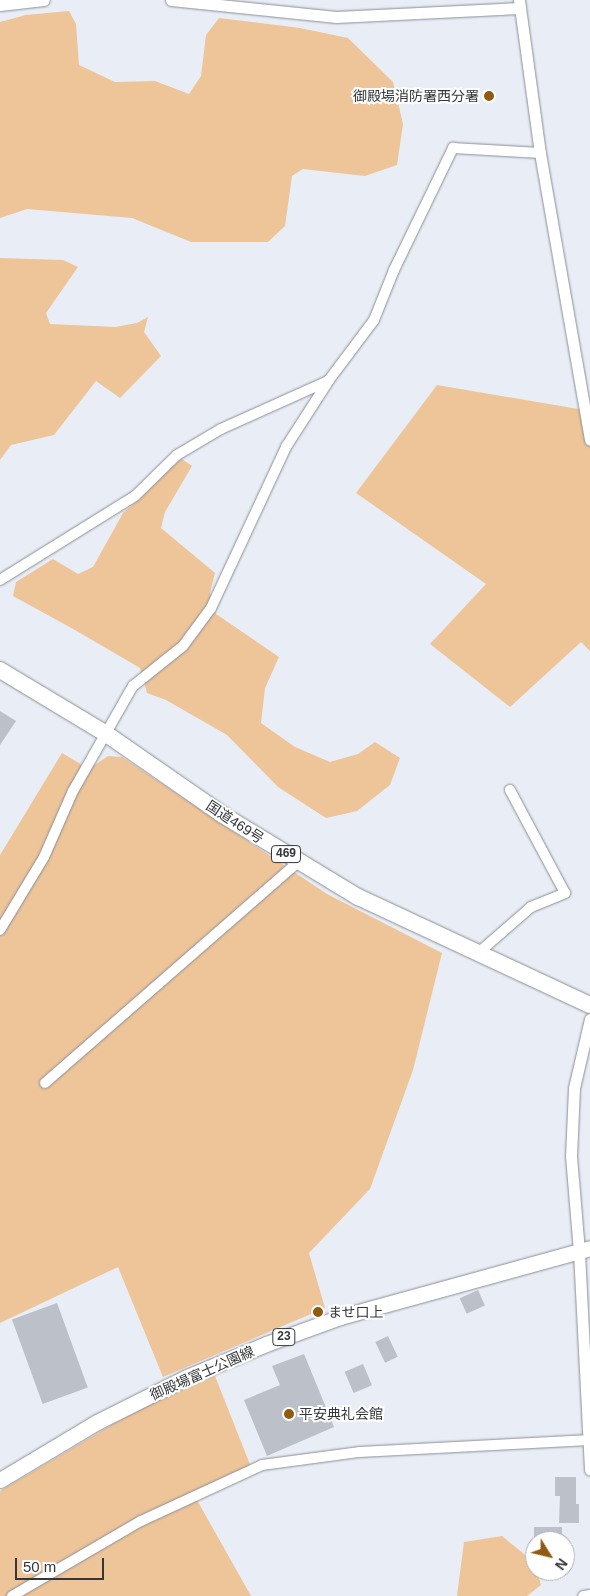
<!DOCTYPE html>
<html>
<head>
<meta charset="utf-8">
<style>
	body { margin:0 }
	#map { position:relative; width:590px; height:1596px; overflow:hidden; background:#e9edf6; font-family:Helvetica,"Noto Sans JP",sans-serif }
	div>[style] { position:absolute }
	.green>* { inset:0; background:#eec499 }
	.building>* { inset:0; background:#bcc0c9; transform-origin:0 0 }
	.roads { filter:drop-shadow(0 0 1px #8a8e96) drop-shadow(0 0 1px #8a8e96) }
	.minor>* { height:10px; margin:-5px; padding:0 5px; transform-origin:5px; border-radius:5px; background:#fff }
	.tertiary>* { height:11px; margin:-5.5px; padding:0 5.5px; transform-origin:5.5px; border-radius:5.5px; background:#fff }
	.primary>* { height:15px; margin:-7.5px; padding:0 7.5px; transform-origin:7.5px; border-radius:7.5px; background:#fff }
	.trunk>* { height:16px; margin:-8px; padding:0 8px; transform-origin:8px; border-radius:8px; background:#fff }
	.dots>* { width:14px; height:14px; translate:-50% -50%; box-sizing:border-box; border:2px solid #fff; border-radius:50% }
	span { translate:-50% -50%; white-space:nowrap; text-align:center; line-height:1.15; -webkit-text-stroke:4px #fff; paint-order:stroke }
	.shield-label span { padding:1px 4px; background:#fff; border:1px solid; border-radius:4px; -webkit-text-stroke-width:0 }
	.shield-label { font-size:12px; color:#343639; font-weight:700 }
	.poi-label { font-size:14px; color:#343639 }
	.right { translate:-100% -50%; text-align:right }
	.left { translate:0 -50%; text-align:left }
	.street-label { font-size:14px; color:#343639 }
	.north { position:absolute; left:525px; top:1531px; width:50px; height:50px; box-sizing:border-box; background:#fff; border:1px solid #aeafb0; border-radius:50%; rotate:126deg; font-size:14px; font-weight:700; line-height:20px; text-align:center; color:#343639 }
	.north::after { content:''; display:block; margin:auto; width:18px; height:22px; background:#915a11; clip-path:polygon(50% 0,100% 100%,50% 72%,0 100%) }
	.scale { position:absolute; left:15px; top:1558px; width:89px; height:22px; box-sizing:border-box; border:2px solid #343639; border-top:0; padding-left:6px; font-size:15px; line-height:18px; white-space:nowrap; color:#343639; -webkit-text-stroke:4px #fff; paint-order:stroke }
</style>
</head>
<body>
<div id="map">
	<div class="green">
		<div style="clip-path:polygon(69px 11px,76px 24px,79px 65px,115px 82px,155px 81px,189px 94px,201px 76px,206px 35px,219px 18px,300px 28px,348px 38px,393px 82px,403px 124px,397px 165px,365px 176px,303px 169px,292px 176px,285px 226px,268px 242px,191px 242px,132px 218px,27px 209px,0 218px,0 22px,26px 15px)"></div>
		<div style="clip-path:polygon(0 258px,63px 260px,78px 267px,46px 313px,50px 324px,115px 327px,137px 323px,148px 317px,144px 332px,161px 356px,120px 398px,96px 381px,54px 435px,11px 445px,0 460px)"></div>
		<div style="clip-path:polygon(437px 385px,590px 411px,590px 651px,581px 642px,510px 707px,430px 644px,486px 584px,356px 493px)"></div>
		<div style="clip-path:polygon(182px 459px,192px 466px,165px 512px,161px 528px,215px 573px,210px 593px,216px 614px,279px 657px,265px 688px,261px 723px,295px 747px,330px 762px,358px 754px,375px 742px,400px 758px,390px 785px,357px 811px,326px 818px,278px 787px,227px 735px,166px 700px,147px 693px,140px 668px,75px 630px,13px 596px,16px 582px,53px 559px,78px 574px,93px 567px,123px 513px,146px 493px,171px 465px)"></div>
		<div style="clip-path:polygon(62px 753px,89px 769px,108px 756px,122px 757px,327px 894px,442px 953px,413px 1070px,370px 1189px,309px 1253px,325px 1308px,163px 1377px,118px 1267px,0 1323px,0 855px)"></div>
		<div style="clip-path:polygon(215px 1376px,251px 1467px,193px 1493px,251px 1596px,0 1596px,0 1491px,113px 1424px,157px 1401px)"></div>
		<div style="clip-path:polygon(502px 1536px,535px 1563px,535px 1571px,537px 1571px,541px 1585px,527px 1596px,457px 1596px,464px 1542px)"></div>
	</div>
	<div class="building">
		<div style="clip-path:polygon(0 711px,16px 721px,0 745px)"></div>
		<div style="left:478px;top:1290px;width:17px;height:20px;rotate:66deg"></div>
		<div style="left:57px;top:1303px;width:90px;height:48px;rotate:70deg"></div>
		<div style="left:388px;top:1336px;width:23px;height:14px;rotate:65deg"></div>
		<div style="clip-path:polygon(304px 1354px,334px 1427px,267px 1456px,244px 1400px,280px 1385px,272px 1366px)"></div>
		<div style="left:363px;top:1364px;width:23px;height:20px;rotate:67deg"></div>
		<div style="clip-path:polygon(555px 1477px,576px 1477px,576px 1504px,579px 1504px,579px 1523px,559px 1523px,560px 1496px,555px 1496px)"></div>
		<div style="left:534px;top:1527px;width:28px;height:14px"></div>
	</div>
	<div class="roads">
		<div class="minor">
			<div style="left:0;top:580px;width:159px;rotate:-31.9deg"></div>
			<div style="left:135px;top:496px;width:59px;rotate:-44.3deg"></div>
			<div style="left:177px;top:455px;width:51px;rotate:-30.6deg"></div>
			<div style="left:221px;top:429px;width:117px;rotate:-24.2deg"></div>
			<div style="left:0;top:930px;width:85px;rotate:-58.9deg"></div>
			<div style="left:44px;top:857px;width:72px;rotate:-66.3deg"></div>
			<div style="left:73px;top:791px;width:121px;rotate:-60.3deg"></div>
			<div style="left:133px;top:686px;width:64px;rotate:-38.7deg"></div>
			<div style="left:183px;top:646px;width:47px;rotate:-53.6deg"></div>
			<div style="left:211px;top:608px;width:178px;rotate:-65deg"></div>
			<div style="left:286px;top:447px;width:80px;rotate:-57.3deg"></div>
			<div style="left:329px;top:380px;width:75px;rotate:-53.1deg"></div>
			<div style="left:374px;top:320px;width:54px;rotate:-68.2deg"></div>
			<div style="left:394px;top:270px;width:136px;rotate:-64.2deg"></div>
			<div style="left:453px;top:148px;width:87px;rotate:3.3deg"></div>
			<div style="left:477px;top:954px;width:72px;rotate:-41deg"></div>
			<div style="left:531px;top:907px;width:37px;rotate:-22deg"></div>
			<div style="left:565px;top:893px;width:117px;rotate:-118.1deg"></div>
			<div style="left:45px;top:1083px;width:336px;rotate:-41.1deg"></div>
			<div style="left:12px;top:1596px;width:149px;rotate:-30.2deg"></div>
			<div style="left:141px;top:1521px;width:133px;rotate:-24.8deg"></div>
			<div style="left:262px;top:1465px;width:99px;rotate:-7.6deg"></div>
			<div style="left:360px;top:1452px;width:230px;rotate:-3deg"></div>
		</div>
		<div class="tertiary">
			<div style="left:171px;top:0;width:166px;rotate:5.9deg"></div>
			<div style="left:336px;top:17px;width:184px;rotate:-2.8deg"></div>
			<div style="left:519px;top:0;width:154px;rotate:82.2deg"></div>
			<div style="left:540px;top:153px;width:291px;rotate:80.1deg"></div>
			<div style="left:0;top:5px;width:44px;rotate:-6.5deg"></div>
			<div style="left:590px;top:1019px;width:71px;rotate:103.1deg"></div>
			<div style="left:574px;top:1088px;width:68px;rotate:92.5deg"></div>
			<div style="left:571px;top:1156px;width:96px;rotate:85.2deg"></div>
			<div style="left:579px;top:1252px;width:218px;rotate:87.1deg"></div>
			<div style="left:583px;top:1596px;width:7px;rotate:-8deg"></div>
		</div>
		<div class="primary">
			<div style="left:0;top:1480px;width:113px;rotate:-30.9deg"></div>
			<div style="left:97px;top:1422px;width:101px;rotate:-26.6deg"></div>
			<div style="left:187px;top:1377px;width:86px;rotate:-22.7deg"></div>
			<div style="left:266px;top:1344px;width:79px;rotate:-20deg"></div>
			<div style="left:340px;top:1317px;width:259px;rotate:-15.4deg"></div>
		</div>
		<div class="trunk">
			<div style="left:0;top:670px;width:122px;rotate:31deg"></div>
			<div style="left:105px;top:733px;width:144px;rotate:34.8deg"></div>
			<div style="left:223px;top:815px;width:158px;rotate:31.3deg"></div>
			<div style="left:358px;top:897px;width:256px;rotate:25deg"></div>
		</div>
	</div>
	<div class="dots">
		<div style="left:489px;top:96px;background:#915a11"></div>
		<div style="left:318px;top:1312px;background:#915a11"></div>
		<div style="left:289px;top:1414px;background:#915a11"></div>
	</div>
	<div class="shield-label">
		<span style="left:286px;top:854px">469</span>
		<span style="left:284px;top:1337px">23</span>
	</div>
	<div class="poi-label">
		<span class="right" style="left:479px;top:96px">御殿場消防署西分署</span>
		<span class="left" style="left:328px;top:1312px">ませ口上</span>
		<span class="left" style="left:299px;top:1414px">平安典礼会館</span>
	</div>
	<div class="street-label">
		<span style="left:235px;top:822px;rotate:33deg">国道469号</span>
		<span style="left:202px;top:1373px;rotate:-24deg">御殿場富士公園線</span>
	</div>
	<div class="north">N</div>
	<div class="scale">50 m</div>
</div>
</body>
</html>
